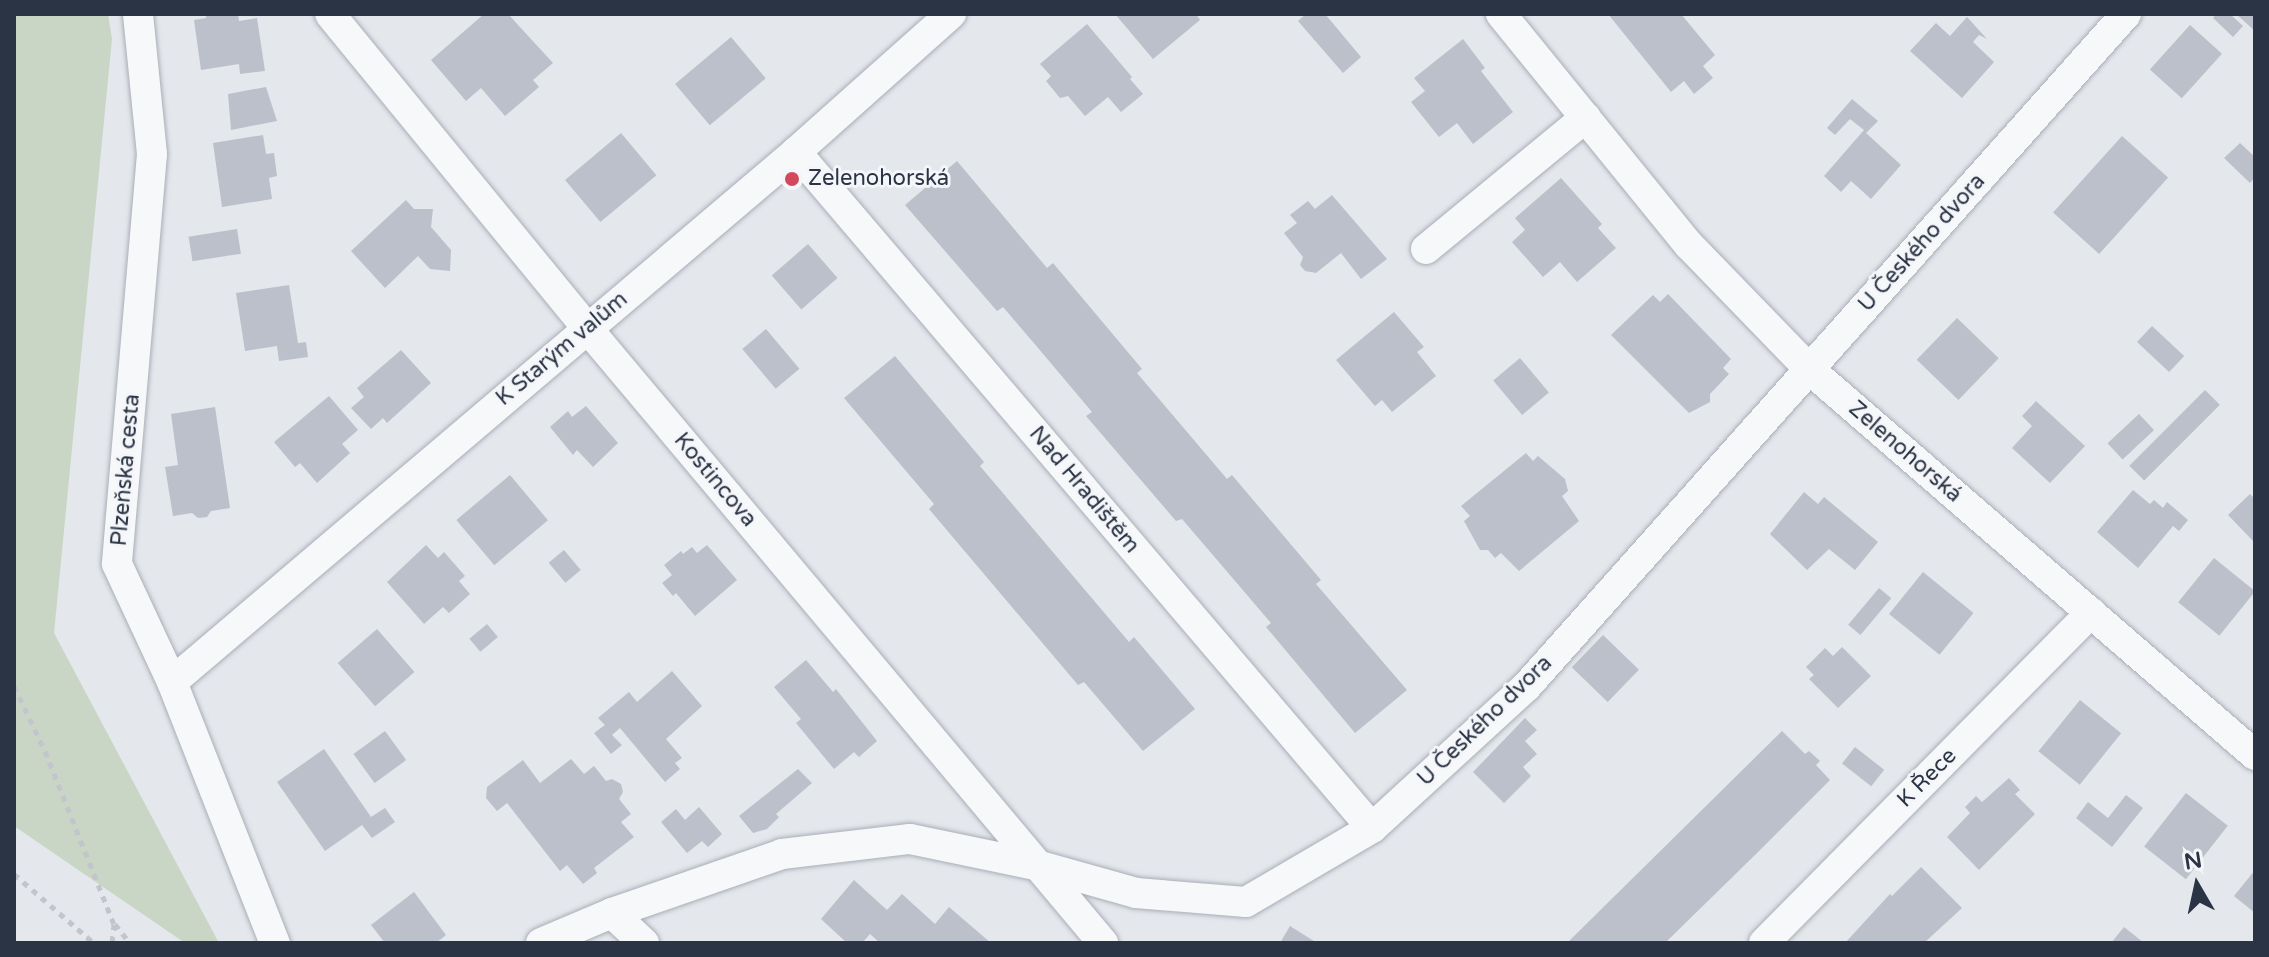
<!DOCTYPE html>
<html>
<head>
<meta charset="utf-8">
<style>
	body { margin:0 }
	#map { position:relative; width:2269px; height:957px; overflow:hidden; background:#e4e7ec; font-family:"Varela Round",sans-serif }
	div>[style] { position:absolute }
	.green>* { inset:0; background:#c9d6c5 }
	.building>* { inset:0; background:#bbc0ca; transform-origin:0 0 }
	.path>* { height:5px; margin-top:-2.5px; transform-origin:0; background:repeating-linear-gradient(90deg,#c2c5cb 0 6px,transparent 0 12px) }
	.roads { filter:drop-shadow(0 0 2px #a9aeb7) drop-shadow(0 0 2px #a9aeb7) }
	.street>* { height:30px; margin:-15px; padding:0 15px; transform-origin:15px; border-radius:15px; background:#f7f8fa }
	.dots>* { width:22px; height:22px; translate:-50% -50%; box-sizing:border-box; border:4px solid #f4f6f9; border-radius:50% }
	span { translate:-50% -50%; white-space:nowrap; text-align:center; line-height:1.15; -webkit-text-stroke:6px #f4f6f9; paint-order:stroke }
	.poi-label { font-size:22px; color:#2b3445 }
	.left { translate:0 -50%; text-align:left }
	.street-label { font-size:22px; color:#2b3445 }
	.frame { position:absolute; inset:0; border:16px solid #2b3445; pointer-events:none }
	.north { position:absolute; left:2157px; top:845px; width:80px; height:80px; -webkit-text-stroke:6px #f4f6f9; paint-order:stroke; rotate:351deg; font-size:22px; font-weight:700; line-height:32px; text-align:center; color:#2b3445 }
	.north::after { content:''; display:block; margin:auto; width:28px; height:36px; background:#2b3445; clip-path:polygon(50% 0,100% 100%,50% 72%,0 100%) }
</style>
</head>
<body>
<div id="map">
	<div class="green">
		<div style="clip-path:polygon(14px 14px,108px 14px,112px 39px,54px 633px,219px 943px,185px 943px,14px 826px)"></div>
	</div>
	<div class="building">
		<div style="clip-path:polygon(206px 14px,238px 14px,239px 21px,257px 18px,265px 71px,240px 74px,239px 64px,201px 70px,194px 20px,206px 18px)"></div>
		<div style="clip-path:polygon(484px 14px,508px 14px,553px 63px,533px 80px,539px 87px,505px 116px,481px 88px,466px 101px,431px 60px)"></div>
		<div style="clip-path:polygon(1115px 14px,1196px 14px,1200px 20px,1153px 59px)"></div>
		<div style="clip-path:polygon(1306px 14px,1325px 14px,1361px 57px,1343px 73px,1298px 21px)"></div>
		<div style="clip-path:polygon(1608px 14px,1681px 14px,1715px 55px,1703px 66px,1713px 78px,1694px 94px,1684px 81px,1671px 92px)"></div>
		<div style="clip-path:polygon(2216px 14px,2230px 14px,2243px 26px,2233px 37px,2213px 18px)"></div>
		<div style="clip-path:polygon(2236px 14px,2255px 14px,2255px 31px)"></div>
		<div style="clip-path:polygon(1967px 17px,1987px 39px,1979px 35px,1973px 42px,1994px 62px,1962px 98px,1910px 51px,1936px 23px,1950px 36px)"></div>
		<div style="clip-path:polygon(1087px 24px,1132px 77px,1130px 79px,1143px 94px,1121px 112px,1108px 97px,1085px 116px,1068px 96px,1060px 98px,1046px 81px,1051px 76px,1040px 64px)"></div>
		<div style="left:2190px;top:25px;width:43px;height:60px;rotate:42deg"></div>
		<div style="left:731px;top:37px;width:54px;height:73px;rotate:50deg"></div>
		<div style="clip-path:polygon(1463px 39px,1485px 68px,1481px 71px,1513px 112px,1473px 144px,1457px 123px,1439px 137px,1411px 102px,1425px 91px,1414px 78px)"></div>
		<div style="clip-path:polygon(266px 87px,277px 121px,231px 130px,228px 94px)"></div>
		<div style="clip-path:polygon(1852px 99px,1878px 121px,1866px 133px,1901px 165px,1871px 199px,1851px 181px,1841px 192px,1824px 176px,1864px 130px,1850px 119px,1835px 135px,1827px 128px)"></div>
		<div style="left:621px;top:133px;width:55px;height:73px;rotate:50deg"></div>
		<div style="clip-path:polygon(263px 135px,266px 154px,274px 153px,277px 176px,269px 178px,272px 199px,222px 207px,213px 143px)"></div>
		<div style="left:2122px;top:136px;width:62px;height:103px;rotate:42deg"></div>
		<div style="clip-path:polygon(2240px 143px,2255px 157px,2255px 177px,2250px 183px,2224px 158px)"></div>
		<div style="clip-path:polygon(957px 161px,1047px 268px,1053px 263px,1142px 369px,1137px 373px,1227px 479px,1232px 475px,1321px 580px,1316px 584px,1407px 690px,1355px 733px,1266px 627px,1271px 623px,1182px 519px,1176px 521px,1086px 416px,1092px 412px,1033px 342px,1003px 307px,997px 311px,905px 205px)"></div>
		<div style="clip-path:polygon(1561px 178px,1602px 224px,1598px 228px,1616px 248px,1577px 282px,1560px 262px,1543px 277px,1512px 242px,1525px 230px,1515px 218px)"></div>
		<div style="clip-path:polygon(1332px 195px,1387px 259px,1361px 279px,1341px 253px,1316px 273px,1305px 271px,1300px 265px,1303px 257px,1284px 233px,1297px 223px,1290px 215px,1308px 201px,1315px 209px)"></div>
		<div style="clip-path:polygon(406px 200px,414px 209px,433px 209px,431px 227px,451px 250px,450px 271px,430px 269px,418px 256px,385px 288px,351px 251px)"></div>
		<div style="left:237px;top:229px;width:25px;height:49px;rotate:81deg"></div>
		<div style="left:808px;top:244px;width:45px;height:48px;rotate:49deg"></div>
		<div style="clip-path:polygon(289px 285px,298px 343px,306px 342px,308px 357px,279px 361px,277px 346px,245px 351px,236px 293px)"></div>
		<div style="clip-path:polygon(1668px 294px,1731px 359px,1723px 368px,1729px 374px,1710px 394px,1710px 402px,1689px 413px,1611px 335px,1653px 295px,1660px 302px)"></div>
		<div style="clip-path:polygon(1394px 312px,1424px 347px,1417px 352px,1436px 376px,1392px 412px,1382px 400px,1375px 406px,1336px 360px)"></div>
		<div style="left:1957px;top:318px;width:58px;height:58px;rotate:44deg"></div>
		<div style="left:2152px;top:326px;width:44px;height:22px;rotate:43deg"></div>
		<div style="left:766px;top:329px;width:52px;height:31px;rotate:50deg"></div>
		<div style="clip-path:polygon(401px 350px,431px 383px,387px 423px,383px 418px,371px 429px,351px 408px,364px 397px,357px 388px)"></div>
		<div style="clip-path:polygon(895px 356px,984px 462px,980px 466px,1129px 642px,1134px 637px,1195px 709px,1143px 751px,1084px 682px,1078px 685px,929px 509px,934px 504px,844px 398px)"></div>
		<div style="left:1520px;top:358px;width:45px;height:35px;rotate:50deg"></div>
		<div style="left:2205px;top:390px;width:21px;height:107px;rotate:45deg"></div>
		<div style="clip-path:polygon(329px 396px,358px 430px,342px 444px,350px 453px,317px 483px,300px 463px,295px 467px,274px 442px)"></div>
		<div style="clip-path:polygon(2036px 401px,2085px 446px,2050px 483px,2012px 448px,2032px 426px,2022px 416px)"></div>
		<div style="clip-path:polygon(586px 406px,618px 443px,593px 467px,577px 450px,573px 455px,550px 427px,568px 411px,572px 417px)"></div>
		<div style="clip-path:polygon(215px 407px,230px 508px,211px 511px,207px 517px,198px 518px,192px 513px,173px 516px,165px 467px,178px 465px,171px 414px)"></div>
		<div style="left:2139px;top:414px;width:22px;height:43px;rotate:47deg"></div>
		<div style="clip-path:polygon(1526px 453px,1533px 461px,1538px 456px,1565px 479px,1568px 491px,1562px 496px,1579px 521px,1519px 571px,1501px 553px,1495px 558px,1488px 550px,1480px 550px,1464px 521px,1470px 516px,1461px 506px)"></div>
		<div style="left:510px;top:475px;width:59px;height:70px;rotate:50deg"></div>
		<div style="clip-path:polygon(2133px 490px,2150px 504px,2154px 500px,2163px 508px,2167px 502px,2188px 520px,2179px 531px,2173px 526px,2138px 568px,2097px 532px)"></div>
		<div style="clip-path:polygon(1804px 492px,1818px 504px,1824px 497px,1878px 542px,1855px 570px,1829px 549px,1807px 570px,1770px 534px)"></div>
		<div style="clip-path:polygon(2250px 494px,2255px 499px,2255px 543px,2228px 515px)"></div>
		<div style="clip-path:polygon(426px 545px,438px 558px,444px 552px,465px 576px,459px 581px,470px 594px,449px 613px,443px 607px,424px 624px,387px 582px)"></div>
		<div style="clip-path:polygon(707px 545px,737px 580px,695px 616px,676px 593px,673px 596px,662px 583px,672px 575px,664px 565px,681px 551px,683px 554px,692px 547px,697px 553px)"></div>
		<div style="left:564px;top:550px;width:26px;height:20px;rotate:50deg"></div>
		<div style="left:2214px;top:558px;width:53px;height:57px;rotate:39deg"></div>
		<div style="left:1923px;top:572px;width:65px;height:54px;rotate:39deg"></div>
		<div style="left:1879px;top:588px;width:16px;height:48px;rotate:40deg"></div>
		<div style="left:487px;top:624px;width:17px;height:23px;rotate:50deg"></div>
		<div style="left:377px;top:629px;width:57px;height:52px;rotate:49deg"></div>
		<div style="left:1603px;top:635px;width:50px;height:45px;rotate:44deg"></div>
		<div style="clip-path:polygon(1842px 647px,1871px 676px,1838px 708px,1809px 679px,1814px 675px,1806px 667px,1825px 648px,1833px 656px)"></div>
		<div style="clip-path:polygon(806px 660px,833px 692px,836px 689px,877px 741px,859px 757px,854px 752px,834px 769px,796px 723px,801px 719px,774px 687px)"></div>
		<div style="clip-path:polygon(672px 671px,702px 706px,666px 739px,682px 758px,675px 763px,680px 769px,665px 782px,620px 728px,612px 735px,622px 745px,611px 754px,594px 733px,605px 725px,598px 718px,629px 692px,637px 702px)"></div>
		<div style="left:2080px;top:700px;width:53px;height:66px;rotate:39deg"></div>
		<div style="clip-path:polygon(1525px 718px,1537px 730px,1525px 741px,1537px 754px,1523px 767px,1531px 776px,1504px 803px,1473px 772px)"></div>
		<div style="left:385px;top:731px;width:36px;height:39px;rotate:54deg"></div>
		<div style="clip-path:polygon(1782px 731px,1805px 754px,1809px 751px,1820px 761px,1816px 765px,1830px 780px,1756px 854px,1665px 943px,1567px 943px)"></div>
		<div style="left:1855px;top:747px;width:37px;height:21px;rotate:38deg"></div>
		<div style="clip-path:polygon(324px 749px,371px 817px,385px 808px,395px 822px,372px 838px,362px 825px,325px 851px,277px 782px)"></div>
		<div style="clip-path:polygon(571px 759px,584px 774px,594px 766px,606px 781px,612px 779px,621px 784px,623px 792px,619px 799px,631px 814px,621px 822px,634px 837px,594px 868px,597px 873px,583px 884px,567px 865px,560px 871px,507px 803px,497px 811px,486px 798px,487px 787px,523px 760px,540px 783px)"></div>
		<div style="clip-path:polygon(798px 769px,812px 783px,776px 814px,779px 817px,767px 829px,753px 833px,739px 816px)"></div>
		<div style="clip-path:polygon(2009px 778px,2020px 790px,2015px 794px,2035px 814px,1979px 870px,1947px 837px,1970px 813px,1965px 807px,1976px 796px,1982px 802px)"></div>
		<div style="left:2186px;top:793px;width:53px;height:68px;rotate:38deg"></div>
		<div style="clip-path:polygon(2126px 795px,2143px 808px,2112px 847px,2076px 818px,2088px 802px,2108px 818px)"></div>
		<div style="clip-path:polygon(699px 807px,722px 834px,708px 847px,702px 841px,687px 853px,661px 822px,676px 809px,685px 820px)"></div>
		<div style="clip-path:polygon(1921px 867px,1962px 908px,1924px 943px,1845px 943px,1890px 894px,1892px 896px)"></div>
		<div style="clip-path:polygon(2255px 870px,2255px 913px,2234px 896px)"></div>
		<div style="clip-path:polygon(854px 880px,887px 910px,902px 894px,935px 924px,949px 907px,991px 943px,880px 943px,870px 934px,862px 943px,847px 943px,821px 919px)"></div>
		<div style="clip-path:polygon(414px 892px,446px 935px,436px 943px,385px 943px,371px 925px)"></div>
		<div style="clip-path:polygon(1290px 926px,1317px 943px,1280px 943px)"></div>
		<div style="clip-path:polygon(2124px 927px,2144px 943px,2111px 943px)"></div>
	</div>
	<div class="path">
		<div style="left:14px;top:686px;width:72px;rotate:64.5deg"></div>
		<div style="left:45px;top:751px;width:186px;rotate:68.3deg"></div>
		<div style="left:114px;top:924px;width:19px;rotate:96deg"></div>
		<div style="left:14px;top:874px;width:106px;rotate:40.8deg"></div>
		<div style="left:115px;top:924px;width:24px;rotate:52deg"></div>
	</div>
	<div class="roads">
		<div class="street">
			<div style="left:138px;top:14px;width:141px;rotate:84.3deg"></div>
			<div style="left:152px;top:154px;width:411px;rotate:94.9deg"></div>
			<div style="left:117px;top:564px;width:130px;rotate:65deg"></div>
			<div style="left:172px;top:682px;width:281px;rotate:68.5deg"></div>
			<div style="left:330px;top:14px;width:406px;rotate:50.7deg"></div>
			<div style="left:587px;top:328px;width:803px;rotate:50deg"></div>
			<div style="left:1501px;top:14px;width:298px;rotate:50.9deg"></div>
			<div style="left:1689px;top:245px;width:173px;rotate:45.9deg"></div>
			<div style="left:1809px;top:369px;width:590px;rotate:40.88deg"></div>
			<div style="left:796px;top:152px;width:888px;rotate:49.57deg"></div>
			<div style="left:1426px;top:249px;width:207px;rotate:-39.5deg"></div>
			<div style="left:172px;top:682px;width:819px;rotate:-40.34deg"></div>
			<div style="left:796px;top:152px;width:208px;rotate:-41.7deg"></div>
			<div style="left:612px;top:913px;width:44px;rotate:43.2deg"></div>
			<div style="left:541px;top:943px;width:77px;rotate:-22.9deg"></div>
			<div style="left:612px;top:913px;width:180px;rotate:-19.1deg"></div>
			<div style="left:782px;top:854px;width:129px;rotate:-6.7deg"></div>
			<div style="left:910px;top:839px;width:133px;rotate:11.7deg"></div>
			<div style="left:1040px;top:866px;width:100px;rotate:15.7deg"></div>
			<div style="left:1136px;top:893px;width:110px;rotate:4.7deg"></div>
			<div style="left:1246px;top:902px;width:146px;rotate:-30.4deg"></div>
			<div style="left:1372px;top:828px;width:209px;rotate:-42.5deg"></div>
			<div style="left:1526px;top:687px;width:902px;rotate:-48.28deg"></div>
			<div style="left:1764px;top:943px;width:465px;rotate:-45.3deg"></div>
		</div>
	</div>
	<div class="dots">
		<div style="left:792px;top:179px;background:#d1495b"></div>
	</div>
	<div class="poi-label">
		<span class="left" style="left:808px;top:179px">Zelenohorská</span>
	</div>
	<div class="street-label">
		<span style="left:1922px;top:243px;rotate:-48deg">U Českého dvora</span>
		<span style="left:562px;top:349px;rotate:-40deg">K Starým valům</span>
		<span style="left:1905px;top:452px;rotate:41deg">Zelenohorská</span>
		<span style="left:126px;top:470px;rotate:-85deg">Plzeňská cesta</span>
		<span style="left:715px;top:480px;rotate:50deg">Kostincova</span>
		<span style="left:1084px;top:490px;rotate:50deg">Nad Hradištěm</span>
		<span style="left:1485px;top:721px;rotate:-44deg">U Českého dvora</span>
		<span style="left:1927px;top:778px;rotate:-45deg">K Řece</span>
	</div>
	<div class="frame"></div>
	<div class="north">N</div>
</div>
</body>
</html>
